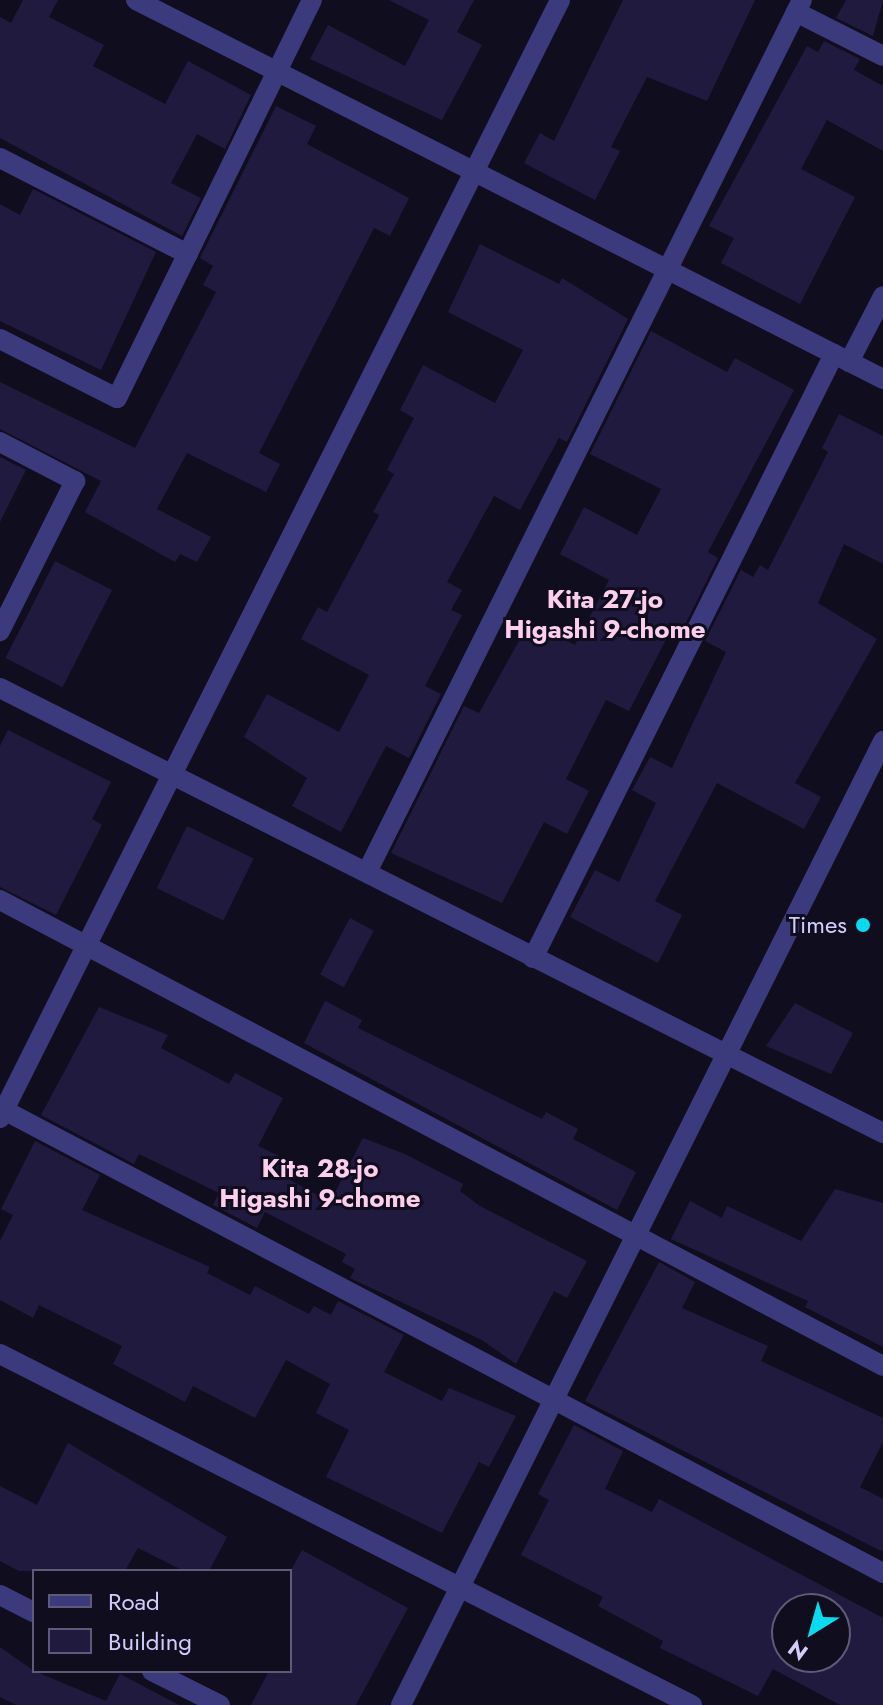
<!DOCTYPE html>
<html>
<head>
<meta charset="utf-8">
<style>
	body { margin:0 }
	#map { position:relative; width:883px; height:1705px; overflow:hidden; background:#100d1f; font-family:Jost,sans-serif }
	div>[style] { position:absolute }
	.building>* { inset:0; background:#211a3f; transform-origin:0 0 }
	.street>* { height:20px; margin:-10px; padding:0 10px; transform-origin:10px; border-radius:10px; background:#3b3a7c }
	.dots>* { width:22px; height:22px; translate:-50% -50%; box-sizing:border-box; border:4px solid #100d1f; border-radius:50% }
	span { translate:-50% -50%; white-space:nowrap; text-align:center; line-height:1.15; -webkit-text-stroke:6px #100d1f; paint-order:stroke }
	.poi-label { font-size:24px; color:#d2cdfd }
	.right { translate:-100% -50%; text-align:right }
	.neighbourhood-label { font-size:26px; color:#fdcfed; font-weight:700 }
	.legend { position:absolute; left:32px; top:1569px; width:260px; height:104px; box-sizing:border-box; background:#100d1f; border:2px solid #5e5a78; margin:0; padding:10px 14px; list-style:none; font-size:24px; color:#d2cdfd }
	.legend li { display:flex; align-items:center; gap:16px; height:40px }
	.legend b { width:40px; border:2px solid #5e5a78 }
	.north { position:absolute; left:771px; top:1593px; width:80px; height:80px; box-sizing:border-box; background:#100d1f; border:2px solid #5e5a78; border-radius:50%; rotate:217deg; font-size:22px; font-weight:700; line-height:32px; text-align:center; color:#d2cdfd }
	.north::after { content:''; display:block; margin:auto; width:28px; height:36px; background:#09daed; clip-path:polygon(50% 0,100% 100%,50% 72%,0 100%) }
</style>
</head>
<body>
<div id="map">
	<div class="building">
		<div style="clip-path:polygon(23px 0,58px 0,49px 17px,104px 45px,93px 66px,165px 104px,188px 61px,251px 95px,225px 149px,197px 134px,171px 183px,201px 198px,182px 236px,0 138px,0 17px,11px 23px)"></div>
		<div style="clip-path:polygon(389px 0,474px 0,457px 32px,482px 45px,442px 120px,310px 59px,328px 25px,405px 66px,429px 20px)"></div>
		<div style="clip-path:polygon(623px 0,755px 0,707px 101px,647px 77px,611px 147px,620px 151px,595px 200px,524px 163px,540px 133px,554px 141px)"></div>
		<div style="clip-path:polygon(846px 0,883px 0,873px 36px,836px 18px)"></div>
		<div style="clip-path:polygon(824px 41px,860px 59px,854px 70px,883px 86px,883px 151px,827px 120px,801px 169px,855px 197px,800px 304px,721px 263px,734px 238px,709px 226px,807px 46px,818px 52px)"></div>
		<div style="clip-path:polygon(276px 106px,316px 126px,307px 144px,409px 198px,390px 236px,374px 228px,259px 453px,280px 464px,266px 492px,187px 453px,157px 509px,211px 537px,197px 562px,180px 554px,175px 562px,85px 512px,101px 481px,0 429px,0 382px,135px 448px,216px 292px,203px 285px,213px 266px,200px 258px)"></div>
		<div style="clip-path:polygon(33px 189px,156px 252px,101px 370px,0 321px,0 204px,20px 215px)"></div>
		<div style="clip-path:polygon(480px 244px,559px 284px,562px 278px,628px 319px,567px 442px,559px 438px,520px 510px,494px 496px,447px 582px,462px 590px,451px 610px,462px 615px,425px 686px,441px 694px,409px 758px,386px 746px,341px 832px,292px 806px,307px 778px,244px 737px,267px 694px,339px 732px,369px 675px,301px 639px,318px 607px,327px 612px,379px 515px,373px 512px,394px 474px,387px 470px,414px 418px,400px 410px,423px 365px,495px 403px,523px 350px,448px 312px)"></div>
		<div style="clip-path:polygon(651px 331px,727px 372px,735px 358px,794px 390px,708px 552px,718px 558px,683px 629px,674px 624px,629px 711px,606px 700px,566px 779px,589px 791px,567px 834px,544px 822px,502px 903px,391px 853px,464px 706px,479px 713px,530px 621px,575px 645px,609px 580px,560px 554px,584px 507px,637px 535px,661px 489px,590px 454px)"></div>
		<div style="clip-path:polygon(839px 414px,883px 436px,883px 564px,844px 544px,818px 603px,877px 639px,795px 783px,821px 797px,804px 829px,717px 783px,655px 901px,682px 915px,658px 963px,570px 917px,595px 870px,619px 882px,656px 803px,632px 790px,650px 757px,672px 768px,726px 652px,705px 641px,741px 570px,753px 577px,760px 565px,768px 570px,828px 452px,822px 448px)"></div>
		<div style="clip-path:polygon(0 457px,26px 470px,0 522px)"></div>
		<div style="left:55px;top:561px;width:64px;height:109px;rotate:27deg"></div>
		<div style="clip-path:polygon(8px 730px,111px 782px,92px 819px,102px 825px,56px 915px,0 887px,0 746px)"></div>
		<div style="left:187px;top:826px;width:74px;height:69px;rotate:26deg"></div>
		<div style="left:350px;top:918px;width:27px;height:64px;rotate:28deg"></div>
		<div style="clip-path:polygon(325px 1001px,362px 1020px,358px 1028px,542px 1119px,546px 1112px,578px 1129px,573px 1139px,636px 1172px,617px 1210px,304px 1043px)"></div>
		<div style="clip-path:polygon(795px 1003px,853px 1033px,831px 1074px,766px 1046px)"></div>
		<div style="clip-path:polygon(99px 1007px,168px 1035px,161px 1048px,229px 1084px,235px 1073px,283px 1098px,258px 1146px,291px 1162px,283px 1176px,330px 1202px,363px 1138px,405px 1154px,463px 1184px,460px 1191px,480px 1206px,587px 1261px,567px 1298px,554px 1291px,516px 1364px,482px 1340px,350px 1278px,355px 1269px,342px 1262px,346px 1254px,265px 1212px,257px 1228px,213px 1205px,219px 1193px,139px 1154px,134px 1164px,41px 1115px)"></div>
		<div style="clip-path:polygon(35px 1141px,100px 1175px,82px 1210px,210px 1267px,207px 1273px,250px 1295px,255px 1286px,309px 1314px,314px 1306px,331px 1315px,338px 1301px,404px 1335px,384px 1372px,442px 1401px,449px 1388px,516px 1416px,489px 1467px,479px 1462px,442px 1533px,326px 1477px,349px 1430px,316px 1413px,330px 1384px,286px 1360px,255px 1418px,193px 1386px,185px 1402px,113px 1364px,122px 1346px,39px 1305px,33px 1318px,0 1300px,0 1241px,13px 1215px,1px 1209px)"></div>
		<div style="clip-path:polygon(835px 1189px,883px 1203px,883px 1347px,805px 1307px,808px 1301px,671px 1239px,690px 1201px,722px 1218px,727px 1206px,801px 1241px)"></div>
		<div style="clip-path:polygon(659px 1262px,695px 1282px,682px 1308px,768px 1346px,761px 1361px,883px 1418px,883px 1442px,860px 1487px,883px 1499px,883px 1552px,585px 1401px)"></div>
		<div style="clip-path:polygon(evenodd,574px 1425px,623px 1451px,605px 1489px,652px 1512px,659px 1499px,883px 1618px,883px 1705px,840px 1705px,773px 1669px,758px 1696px,660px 1648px,663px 1641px,598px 1606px,603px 1597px,521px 1555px,549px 1500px,538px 1494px,574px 1425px,787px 1609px,835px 1609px,835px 1657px,787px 1657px,787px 1609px)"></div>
		<div style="clip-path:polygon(68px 1443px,227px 1537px,209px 1571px,184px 1571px,138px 1548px,125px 1571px,19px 1571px,0 1561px,0 1486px,37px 1505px)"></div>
		<div style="clip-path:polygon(302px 1550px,408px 1608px,356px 1705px,251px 1705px,269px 1671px,290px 1671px,290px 1572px)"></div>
		<div style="clip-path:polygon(0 1647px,34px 1671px,106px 1701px,120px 1674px,179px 1705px,16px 1705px,0 1697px)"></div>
	</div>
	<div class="street">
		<div style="left:136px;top:0;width:838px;rotate:26.9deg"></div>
		<div style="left:796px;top:12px;width:97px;rotate:26.8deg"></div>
		<div style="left:0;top:158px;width:211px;rotate:27.1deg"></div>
		<div style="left:0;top:339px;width:131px;rotate:26.8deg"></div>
		<div style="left:117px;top:398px;width:443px;rotate:-63.9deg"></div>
		<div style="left:849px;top:362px;width:74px;rotate:-62.7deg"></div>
		<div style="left:0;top:442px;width:85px;rotate:27.5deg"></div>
		<div style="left:75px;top:481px;width:168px;rotate:116.6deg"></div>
		<div style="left:0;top:688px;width:989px;rotate:26.75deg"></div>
		<div style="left:367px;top:872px;width:974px;rotate:-63.49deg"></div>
		<div style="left:0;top:900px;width:998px;rotate:27.82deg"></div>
		<div style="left:533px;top:958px;width:675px;rotate:-63.51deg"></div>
		<div style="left:0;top:1108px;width:998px;rotate:27.77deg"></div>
		<div style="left:0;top:1118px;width:1250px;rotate:-63.39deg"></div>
		<div style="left:0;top:1354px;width:776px;rotate:26.9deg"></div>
		<div style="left:0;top:1595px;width:38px;rotate:27deg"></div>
		<div style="left:152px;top:1671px;width:76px;rotate:26.6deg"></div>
		<div style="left:401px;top:1705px;width:1078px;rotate:-63.43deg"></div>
	</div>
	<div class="dots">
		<div style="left:863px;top:925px;background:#09daed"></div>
	</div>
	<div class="poi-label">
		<span class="right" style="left:847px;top:925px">Times</span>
	</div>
	<div class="neighbourhood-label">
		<span style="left:605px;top:615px">Kita 27-jo<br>Higashi 9-chome</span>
		<span style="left:320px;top:1184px">Kita 28-jo<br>Higashi 9-chome</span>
	</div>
	<ul class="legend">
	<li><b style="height:10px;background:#3b3a7c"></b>Road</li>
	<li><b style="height:22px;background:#211a3f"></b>Building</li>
	</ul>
	<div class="north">N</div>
</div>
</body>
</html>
